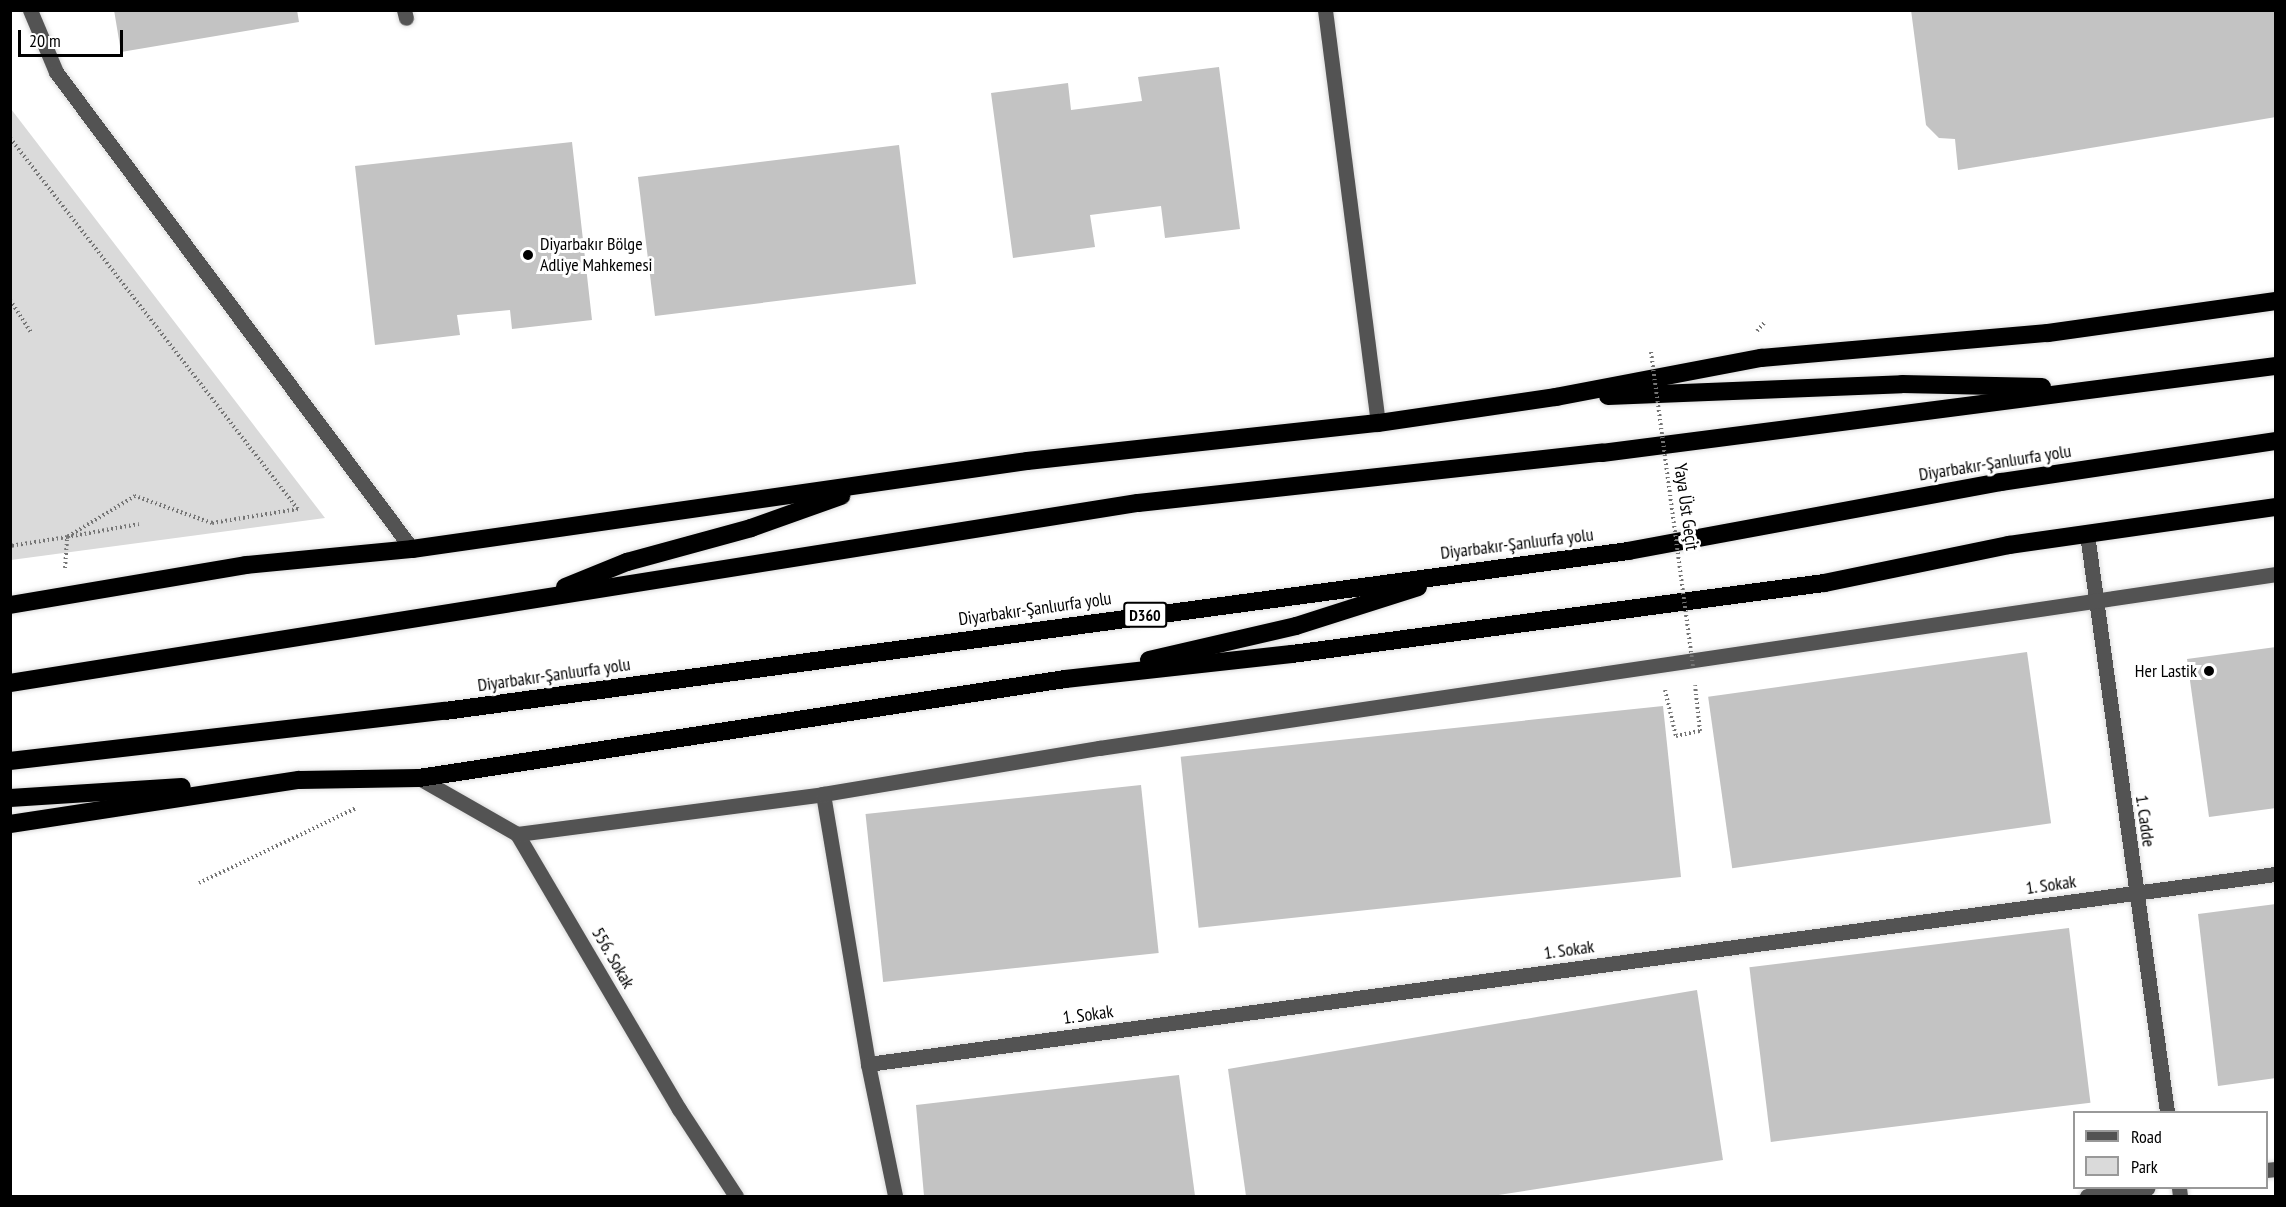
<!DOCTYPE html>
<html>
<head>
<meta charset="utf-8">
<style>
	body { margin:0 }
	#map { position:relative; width:2286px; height:1207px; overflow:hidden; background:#fff; font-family:"PT Sans Narrow",sans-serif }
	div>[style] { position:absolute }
	.green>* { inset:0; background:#dadada }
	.building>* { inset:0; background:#c3c3c3; transform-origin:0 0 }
	.path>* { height:4px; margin-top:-2px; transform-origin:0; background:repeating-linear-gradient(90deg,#757575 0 1.5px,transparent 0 4.5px) }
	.roads { filter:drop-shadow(0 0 2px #dbdbdb) drop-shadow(0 0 2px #dbdbdb) }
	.minor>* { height:15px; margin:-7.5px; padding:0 7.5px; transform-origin:7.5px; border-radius:7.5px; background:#535353 }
	.highway>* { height:18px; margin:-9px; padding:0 9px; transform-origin:9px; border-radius:9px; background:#000 }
	.path-bridge>* { height:4px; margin-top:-2px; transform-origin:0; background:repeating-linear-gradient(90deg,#757575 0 1.5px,transparent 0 4.5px) }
	.dots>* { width:16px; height:16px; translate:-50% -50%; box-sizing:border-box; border:3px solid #fff; border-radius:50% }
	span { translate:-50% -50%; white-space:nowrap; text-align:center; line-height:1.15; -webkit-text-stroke:6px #fff; paint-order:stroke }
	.shield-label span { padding:2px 4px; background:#fff; border:2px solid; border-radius:4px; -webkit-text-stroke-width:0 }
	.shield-label { font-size:16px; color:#000; font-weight:700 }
	.poi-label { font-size:18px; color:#000 }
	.left { translate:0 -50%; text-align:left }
	.right { translate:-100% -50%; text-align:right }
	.street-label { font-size:18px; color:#000 }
	.frame { position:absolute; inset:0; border:12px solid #000; pointer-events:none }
	.legend { position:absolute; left:2073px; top:1111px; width:195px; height:78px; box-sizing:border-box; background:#fff; border:2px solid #999; margin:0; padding:8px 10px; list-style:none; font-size:18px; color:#000 }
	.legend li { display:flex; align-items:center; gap:12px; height:30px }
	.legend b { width:30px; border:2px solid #999 }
	.scale { position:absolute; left:18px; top:30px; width:105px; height:27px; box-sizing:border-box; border:3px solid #000; border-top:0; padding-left:8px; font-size:18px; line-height:21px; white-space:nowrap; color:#000; -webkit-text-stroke:4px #fff; paint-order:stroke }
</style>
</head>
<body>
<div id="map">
	<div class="green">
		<div style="clip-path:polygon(11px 109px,325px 518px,11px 560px)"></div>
	</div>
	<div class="building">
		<div style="clip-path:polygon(114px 10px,297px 10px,299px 22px,121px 52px)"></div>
		<div style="clip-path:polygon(1911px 10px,2276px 10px,2276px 117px,1958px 170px,1955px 139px,1939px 138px,1926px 125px)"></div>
		<div style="clip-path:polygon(1219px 67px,1240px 229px,1165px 238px,1161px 206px,1090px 215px,1095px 247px,1013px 258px,991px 93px,1068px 83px,1071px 110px,1142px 101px,1138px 77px)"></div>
		<div style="clip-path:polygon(572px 142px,592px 320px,512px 329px,510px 310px,457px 315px,460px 335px,375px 345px,355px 166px)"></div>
		<div style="left:899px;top:145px;width:140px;height:263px;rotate:83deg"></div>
		<div style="clip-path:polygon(2276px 647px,2276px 808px,2209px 817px,2187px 659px)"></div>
		<div style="left:2027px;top:652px;width:173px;height:322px;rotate:82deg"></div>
		<div style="left:1663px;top:706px;width:172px;height:485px;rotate:84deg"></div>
		<div style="left:1141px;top:785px;width:169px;height:277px;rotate:84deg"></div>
		<div style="clip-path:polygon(2276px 904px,2276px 1078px,2218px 1086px,2198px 914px)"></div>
		<div style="left:2069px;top:928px;width:176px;height:322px;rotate:83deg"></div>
		<div style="clip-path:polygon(1697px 990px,1723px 1160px,1492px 1196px,1246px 1196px,1228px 1069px)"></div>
		<div style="clip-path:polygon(1179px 1075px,1195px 1196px,924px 1196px,916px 1105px)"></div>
	</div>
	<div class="path">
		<div style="left:10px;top:138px;width:470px;rotate:52.2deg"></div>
		<div style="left:298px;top:509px;width:87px;rotate:170.8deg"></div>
		<div style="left:212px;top:523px;width:82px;rotate:-160.7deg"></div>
		<div style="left:135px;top:496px;width:79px;rotate:148.9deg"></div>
		<div style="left:67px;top:537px;width:58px;rotate:171deg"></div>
		<div style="left:10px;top:300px;width:38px;rotate:57deg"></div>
		<div style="left:1757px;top:331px;width:11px;rotate:-49deg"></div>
		<div style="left:65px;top:568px;width:31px;rotate:-86deg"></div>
		<div style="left:67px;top:537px;width:73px;rotate:-10.2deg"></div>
		<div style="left:1665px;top:690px;width:47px;rotate:76.6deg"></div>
		<div style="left:1676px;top:736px;width:25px;rotate:-12deg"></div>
		<div style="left:1700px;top:731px;width:46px;rotate:-96.2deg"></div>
		<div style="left:199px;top:883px;width:174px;rotate:-25.5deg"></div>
	</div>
	<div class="roads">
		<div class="minor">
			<div style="left:30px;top:10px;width:67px;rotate:67.2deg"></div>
			<div style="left:56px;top:72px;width:595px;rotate:53.26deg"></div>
			<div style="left:404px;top:10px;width:8px;rotate:76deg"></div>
			<div style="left:1325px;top:10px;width:416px;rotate:82.7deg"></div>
			<div style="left:2087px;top:534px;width:584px;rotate:82.12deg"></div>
			<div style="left:419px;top:778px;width:113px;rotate:29.7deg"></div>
			<div style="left:517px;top:834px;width:319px;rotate:59.5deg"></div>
			<div style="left:679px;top:1109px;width:104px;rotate:56.8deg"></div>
			<div style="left:823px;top:794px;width:274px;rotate:80.5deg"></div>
			<div style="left:868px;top:1064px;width:135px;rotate:78.4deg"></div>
			<div style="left:517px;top:834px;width:309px;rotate:-7.4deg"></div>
			<div style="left:823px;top:794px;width:280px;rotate:-9.5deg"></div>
			<div style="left:1099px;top:748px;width:1190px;rotate:-8.41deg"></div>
			<div style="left:868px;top:1064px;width:1421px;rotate:-7.69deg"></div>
			<div style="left:2266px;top:1170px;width:10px;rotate:-6deg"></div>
			<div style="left:2179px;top:1188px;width:8px;rotate:83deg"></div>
			<div style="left:2087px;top:1196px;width:61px;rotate:-7.6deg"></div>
		</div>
		<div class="highway">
			<div style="left:1608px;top:396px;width:294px;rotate:-2.3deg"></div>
			<div style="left:1902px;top:384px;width:140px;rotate:1.2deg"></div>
			<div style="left:565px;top:587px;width:67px;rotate:-22deg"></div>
			<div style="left:627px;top:562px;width:129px;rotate:-15.3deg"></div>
			<div style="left:751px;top:528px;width:96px;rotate:-19.6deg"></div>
			<div style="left:10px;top:605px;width:239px;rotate:-9.6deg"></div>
			<div style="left:246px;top:565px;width:167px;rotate:-5.5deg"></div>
			<div style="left:412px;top:549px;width:621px;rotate:-8.14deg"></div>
			<div style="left:1027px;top:461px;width:353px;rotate:-6.2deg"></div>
			<div style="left:1378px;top:423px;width:180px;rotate:-8.3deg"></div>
			<div style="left:1556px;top:397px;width:209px;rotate:-10.8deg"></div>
			<div style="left:1761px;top:358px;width:288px;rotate:-5deg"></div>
			<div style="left:2048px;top:333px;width:230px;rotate:-8deg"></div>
			<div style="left:1149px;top:660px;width:151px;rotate:-13deg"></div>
			<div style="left:1296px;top:626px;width:128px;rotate:-17.7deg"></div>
			<div style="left:10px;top:683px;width:1142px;rotate:-9.07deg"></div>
			<div style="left:1138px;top:503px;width:467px;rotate:-6.2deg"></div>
			<div style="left:1602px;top:453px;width:680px;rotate:-7.36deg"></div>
			<div style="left:10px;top:761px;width:438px;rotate:-6.6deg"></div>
			<div style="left:445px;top:711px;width:1194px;rotate:-7.7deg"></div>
			<div style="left:1628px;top:551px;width:379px;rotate:-10.5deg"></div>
			<div style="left:2001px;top:482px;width:278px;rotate:-8.5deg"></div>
			<div style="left:10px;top:798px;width:172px;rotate:-3.7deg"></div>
			<div style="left:10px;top:824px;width:292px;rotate:-8.7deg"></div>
			<div style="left:299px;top:780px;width:120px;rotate:-1deg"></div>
			<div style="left:419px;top:778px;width:654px;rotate:-8.71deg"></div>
			<div style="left:1065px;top:679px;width:228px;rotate:-6.3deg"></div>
			<div style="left:1292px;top:654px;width:537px;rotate:-7.6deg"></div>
			<div style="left:1824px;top:583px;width:189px;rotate:-11.6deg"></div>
			<div style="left:2009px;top:545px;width:270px;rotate:-8.1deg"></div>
		</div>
	</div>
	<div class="path-bridge">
		<div style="left:1651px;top:352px;width:317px;rotate:82.4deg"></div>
	</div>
	<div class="dots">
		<div style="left:528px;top:255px;background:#000"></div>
		<div style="left:2209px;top:671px;background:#000"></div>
	</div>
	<div class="shield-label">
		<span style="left:1145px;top:615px">D360</span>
	</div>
	<div class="poi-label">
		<span class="left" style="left:540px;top:255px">Diyarbakır Bölge<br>Adliye Mahkemesi</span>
		<span class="right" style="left:2197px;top:671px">Her Lastik</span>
	</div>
	<div class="street-label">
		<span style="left:1995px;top:463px;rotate:-9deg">Diyarbakır-Şanlıurfa yolu</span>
		<span style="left:1686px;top:507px;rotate:82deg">Yaya Üst Geçit</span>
		<span style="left:1517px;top:544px;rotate:-7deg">Diyarbakır-Şanlıurfa yolu</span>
		<span style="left:1035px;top:609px;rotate:-8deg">Diyarbakır-Şanlıurfa yolu</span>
		<span style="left:554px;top:675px;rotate:-8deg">Diyarbakır-Şanlıurfa yolu</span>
		<span style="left:2145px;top:821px;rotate:82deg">1. Cadde</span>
		<span style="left:2051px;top:885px;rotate:-8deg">1. Sokak</span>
		<span style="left:1569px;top:950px;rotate:-8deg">1. Sokak</span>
		<span style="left:613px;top:958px;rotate:60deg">556. Sokak</span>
		<span style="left:1088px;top:1015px;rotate:-8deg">1. Sokak</span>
	</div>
	<div class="frame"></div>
	<ul class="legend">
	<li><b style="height:8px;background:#535353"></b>Road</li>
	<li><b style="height:16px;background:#dadada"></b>Park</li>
	</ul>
	<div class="scale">20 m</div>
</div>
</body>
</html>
